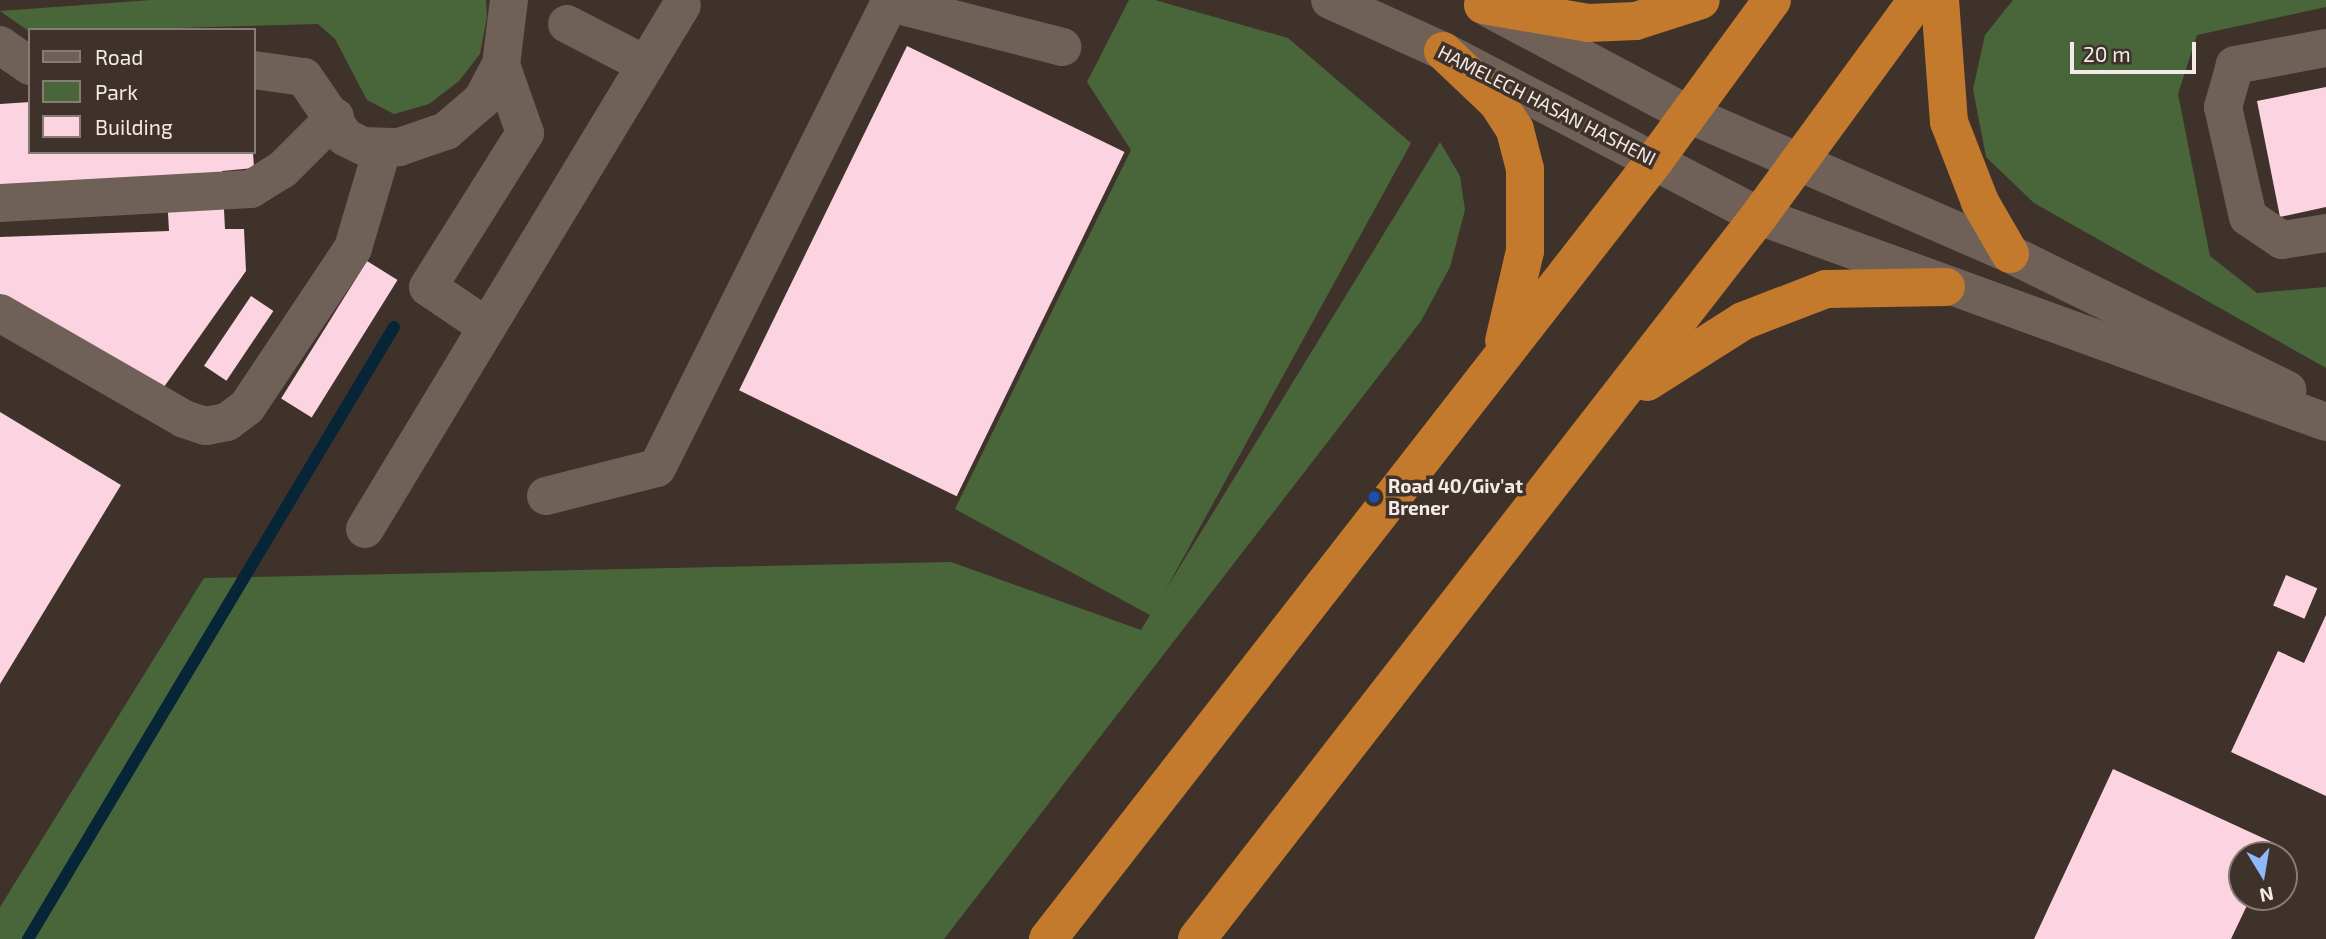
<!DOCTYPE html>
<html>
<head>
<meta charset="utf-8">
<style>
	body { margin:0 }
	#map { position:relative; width:2326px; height:939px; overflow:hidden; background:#3f322a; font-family:"Exo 2",sans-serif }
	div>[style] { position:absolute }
	.green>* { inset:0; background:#49663b }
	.stream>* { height:12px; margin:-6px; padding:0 6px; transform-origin:6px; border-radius:6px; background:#062637 }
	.building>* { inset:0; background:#fcd3e1; transform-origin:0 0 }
	.minor>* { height:38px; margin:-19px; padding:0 19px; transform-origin:19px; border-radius:19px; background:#706158 }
	.highway>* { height:38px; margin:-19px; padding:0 19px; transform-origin:19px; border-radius:19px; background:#c37a2d }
	.dots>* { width:19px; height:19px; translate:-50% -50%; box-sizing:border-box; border:4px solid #3f322a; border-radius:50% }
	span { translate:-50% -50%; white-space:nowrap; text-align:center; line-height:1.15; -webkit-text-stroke:7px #3f322a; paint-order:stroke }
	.street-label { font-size:19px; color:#f4ebe6 }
	.poi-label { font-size:19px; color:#f4ebe6; font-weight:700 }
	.left { translate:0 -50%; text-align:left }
	.legend { position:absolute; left:28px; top:28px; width:228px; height:126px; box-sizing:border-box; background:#3f322a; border:2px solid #877c75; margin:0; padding:9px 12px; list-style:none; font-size:21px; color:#f4ebe6 }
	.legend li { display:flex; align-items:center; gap:14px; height:35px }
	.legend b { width:35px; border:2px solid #877c75 }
	.north { position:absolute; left:2228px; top:841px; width:70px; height:70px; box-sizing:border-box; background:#3f322a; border:2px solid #877c75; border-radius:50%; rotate:169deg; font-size:19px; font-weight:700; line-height:28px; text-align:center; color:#f4ebe6 }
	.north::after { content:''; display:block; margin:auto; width:24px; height:32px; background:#8eb9fc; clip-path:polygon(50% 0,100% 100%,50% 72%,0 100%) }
	.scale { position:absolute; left:2070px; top:42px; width:126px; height:32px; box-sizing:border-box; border:4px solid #f4ebe6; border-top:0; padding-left:9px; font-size:21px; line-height:24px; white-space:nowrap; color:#f4ebe6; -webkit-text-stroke:5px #3f322a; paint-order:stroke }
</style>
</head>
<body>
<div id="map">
	<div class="green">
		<div style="clip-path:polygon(151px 0,486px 0,487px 17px,480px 54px,459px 81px,429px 104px,394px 114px,367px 100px,335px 39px,318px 24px,30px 32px,0 11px)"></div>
		<div style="clip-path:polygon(1129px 0,1155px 0,1288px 38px,1411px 143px,1165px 591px,1440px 142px,1460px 176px,1465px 210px,1450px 267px,1421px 321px,944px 939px,0 939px,0 907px,204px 578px,951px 562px,1141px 630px,1150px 615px,955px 509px,1131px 150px,1087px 82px)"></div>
		<div style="clip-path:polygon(2013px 0,2326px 0,2326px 7px,2197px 35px,2178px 94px,2210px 256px,2257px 293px,2326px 287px,2326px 368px,2034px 203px,1986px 157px,1973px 89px,1985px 35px)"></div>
	</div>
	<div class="stream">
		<div style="left:28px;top:939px;width:713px;rotate:-59.12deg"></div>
	</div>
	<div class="building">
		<div style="left:907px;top:46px;width:242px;height:383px;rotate:26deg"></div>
		<div style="clip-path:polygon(2326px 87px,2326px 207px,2280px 217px,2257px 101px)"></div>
		<div style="clip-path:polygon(30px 102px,30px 152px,253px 152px,254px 168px,222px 171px,225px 229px,244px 229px,246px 271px,159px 394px,0 304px,0 237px,169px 231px,166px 178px,0 190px,0 104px)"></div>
		<div style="left:367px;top:261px;width:36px;height:162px;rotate:32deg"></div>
		<div style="left:251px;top:296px;width:27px;height:84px;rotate:34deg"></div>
		<div style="clip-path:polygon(0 412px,121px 485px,0 684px)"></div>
		<div style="left:2286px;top:575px;width:34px;height:33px;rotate:23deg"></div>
		<div style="clip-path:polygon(2326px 615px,2326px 796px,2231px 752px,2278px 651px,2304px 663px)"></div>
		<div style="clip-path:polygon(2113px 769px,2276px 844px,2270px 855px,2242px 855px,2242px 897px,2251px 897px,2231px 939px,2034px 939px)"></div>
	</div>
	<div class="minor">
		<div style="left:1330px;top:0;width:124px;rotate:24.3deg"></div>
		<div style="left:1443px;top:51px;width:356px;rotate:27.6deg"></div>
		<div style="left:1759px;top:216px;width:603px;rotate:19.97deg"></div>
		<div style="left:891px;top:3px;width:177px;rotate:14.4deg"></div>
		<div style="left:1490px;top:9px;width:222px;rotate:28deg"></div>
		<div style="left:1686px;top:113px;width:353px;rotate:23.5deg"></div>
		<div style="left:2010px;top:254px;width:309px;rotate:26.1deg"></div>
		<div style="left:567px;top:24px;width:89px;rotate:27.4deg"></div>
		<div style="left:0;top:45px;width:37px;rotate:35deg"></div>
		<div style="left:2326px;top:48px;width:93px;rotate:169.4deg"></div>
		<div style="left:2235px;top:65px;width:44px;rotate:105.9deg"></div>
		<div style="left:2223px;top:107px;width:113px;rotate:77.2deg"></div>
		<div style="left:2248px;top:217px;width:41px;rotate:34.1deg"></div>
		<div style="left:2282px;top:240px;width:45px;rotate:-9deg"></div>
		<div style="left:254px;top:70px;width:50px;rotate:8deg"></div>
		<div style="left:304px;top:77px;width:73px;rotate:55.7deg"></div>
		<div style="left:345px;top:137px;width:20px;rotate:27deg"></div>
		<div style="left:363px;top:146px;width:36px;rotate:2deg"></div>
		<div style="left:399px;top:147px;width:50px;rotate:-18.8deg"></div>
		<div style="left:446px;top:131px;width:48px;rotate:-40.7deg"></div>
		<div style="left:482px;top:100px;width:40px;rotate:-62deg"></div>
		<div style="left:501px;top:65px;width:65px;rotate:-83deg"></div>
		<div style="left:0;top:203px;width:251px;rotate:-3.2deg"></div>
		<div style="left:251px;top:189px;width:36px;rotate:-32deg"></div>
		<div style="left:282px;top:170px;width:75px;rotate:-45deg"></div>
		<div style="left:0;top:313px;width:212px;rotate:29.9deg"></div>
		<div style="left:184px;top:419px;width:23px;rotate:18deg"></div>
		<div style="left:206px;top:426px;width:21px;rotate:-11deg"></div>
		<div style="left:227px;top:422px;width:25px;rotate:-37deg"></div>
		<div style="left:247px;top:407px;width:191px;rotate:-56.3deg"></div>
		<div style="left:353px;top:248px;width:105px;rotate:-73.5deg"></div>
		<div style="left:487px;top:327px;width:71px;rotate:-145.9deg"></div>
		<div style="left:428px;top:287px;width:182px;rotate:-57.8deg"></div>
		<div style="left:525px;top:133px;width:72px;rotate:-109.4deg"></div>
		<div style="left:546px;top:496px;width:114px;rotate:-14.2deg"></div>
		<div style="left:657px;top:468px;width:523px;rotate:-63.43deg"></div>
		<div style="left:365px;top:529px;width:612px;rotate:-58.83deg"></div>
	</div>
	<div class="highway">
		<div style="left:1940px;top:0;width:122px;rotate:85.8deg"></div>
		<div style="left:1949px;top:122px;width:86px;rotate:68.8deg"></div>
		<div style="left:1980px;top:202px;width:60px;rotate:60deg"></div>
		<div style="left:1483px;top:5px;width:107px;rotate:9.7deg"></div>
		<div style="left:1588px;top:23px;width:48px;rotate:-2.4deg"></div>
		<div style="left:1636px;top:21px;width:68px;rotate:-17.9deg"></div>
		<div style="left:1443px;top:51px;width:74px;rotate:43.4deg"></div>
		<div style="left:1497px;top:102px;width:33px;rotate:57deg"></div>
		<div style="left:1515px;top:130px;width:40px;rotate:75.6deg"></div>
		<div style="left:1525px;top:169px;width:82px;rotate:90deg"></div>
		<div style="left:1525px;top:251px;width:92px;rotate:103.1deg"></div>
		<div style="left:1647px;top:382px;width:114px;rotate:-32.4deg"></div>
		<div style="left:1743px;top:321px;width:89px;rotate:-21.1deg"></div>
		<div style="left:1826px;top:289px;width:120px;rotate:-1deg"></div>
		<div style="left:1048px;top:939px;width:988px;rotate:-52.07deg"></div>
		<div style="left:1655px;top:160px;width:198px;rotate:-53.8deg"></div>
		<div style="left:1197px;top:939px;width:916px;rotate:-52.14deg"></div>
		<div style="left:1759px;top:216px;width:268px;rotate:-53.8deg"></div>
	</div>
	<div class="dots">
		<div style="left:1374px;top:497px;background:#1a4fb4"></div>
	</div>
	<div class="street-label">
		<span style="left:1547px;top:105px;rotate:27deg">HAMELECH HASAN HASHENI</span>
	</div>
	<div class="poi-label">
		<span class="left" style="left:1388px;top:497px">Road 40/Giv'at<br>Brener</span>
	</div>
	<ul class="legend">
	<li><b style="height:9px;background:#706158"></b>Road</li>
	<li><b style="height:19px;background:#49663b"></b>Park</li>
	<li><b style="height:19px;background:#fcd3e1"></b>Building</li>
	</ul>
	<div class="north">N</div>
	<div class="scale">20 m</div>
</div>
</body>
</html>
